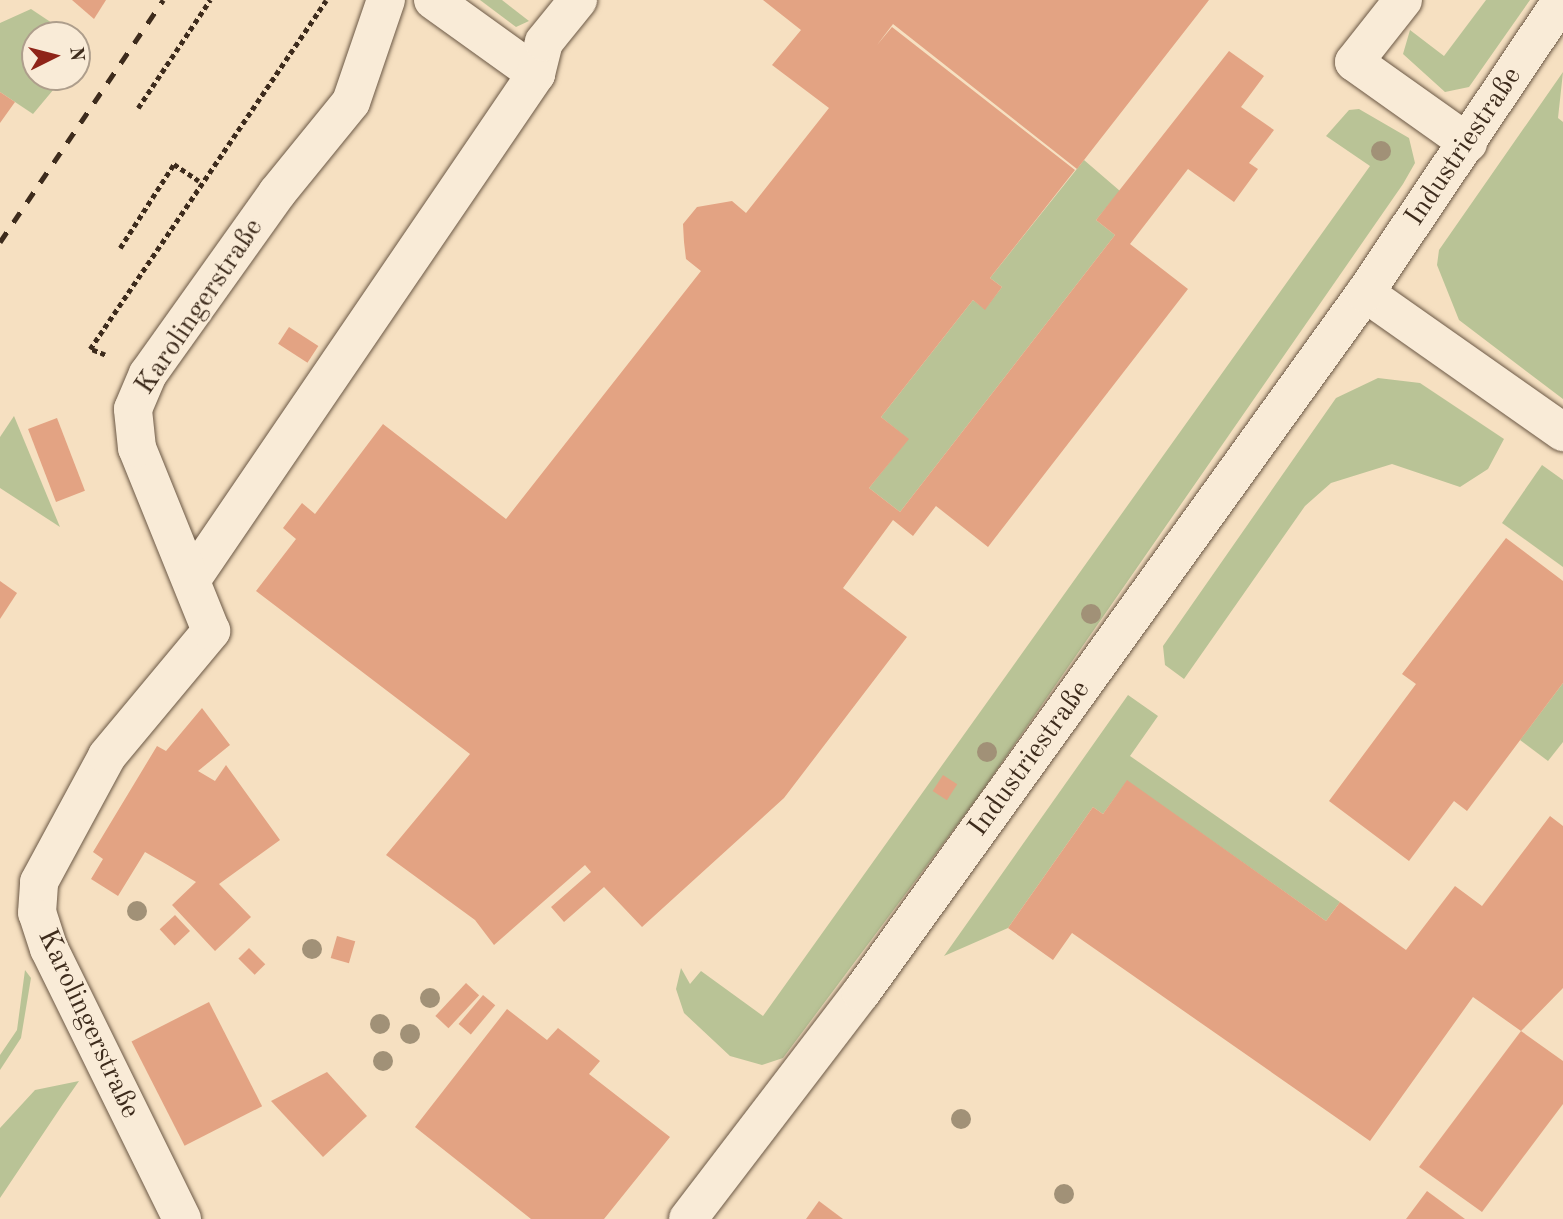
<!DOCTYPE html>
<html>
<head>
<meta charset="utf-8">
<style>
	body { margin:0 }
	#map { position:relative; width:1563px; height:1219px; overflow:hidden; background:#f6e0c1; font-family:"Old Standard TT",serif }
	div>[style] { position:absolute }
	.green>* { inset:0; background:#b9c396 }
	.building>* { inset:0; background:#e3a383; transform-origin:0 0 }
	.path>* { height:4.5px; margin-top:-2.25px; transform-origin:0; background:repeating-linear-gradient(90deg,#3d2b1c 0 5px,transparent 0 8.5px) }
	.roads { filter:drop-shadow(0 0 2px #6b5845) drop-shadow(0 0 2px #6b5845) }
	.minor>* { height:38px; margin:-19px; padding:0 19px; transform-origin:19px; border-radius:19px; background:#f9ebd7 }
	.rail>* { height:5px; margin-top:-2.5px; transform-origin:0; background:repeating-linear-gradient(90deg,#3d2b1c 0 12px,transparent 0 24px) }
	.trees>* { width:20px; height:20px; margin:-10px; border-radius:50%; background:#a19177 }
	span { translate:-50% -50%; white-space:nowrap; text-align:center; line-height:1.15; -webkit-text-stroke:5px #f9ebd7; paint-order:stroke }
	.street-label { font-size:28px; color:#3d2b1c }
	.north { position:absolute; left:21px; top:21px; width:70px; height:70px; box-sizing:border-box; background:#f9ebd7; border:2px solid #ae9e8c; border-radius:50%; rotate:84deg; font-size:19px; font-weight:700; line-height:28px; text-align:center; color:#3d2b1c }
	.north::after { content:''; display:block; margin:auto; width:24px; height:32px; background:#8f2418; clip-path:polygon(50% 0,100% 100%,50% 72%,0 100%) }
</style>
</head>
<body>
<div id="map">
	<div class="green">
		<div style="clip-path:polygon(480px 0,502px 0,529px 21px,516px 27px)"></div>
		<div style="clip-path:polygon(1486px 0,1530px 0,1469px 87px,1445px 92px,1403px 54px,1410px 30px,1444px 56px)"></div>
		<div style="clip-path:polygon(31px 9px,70px 35px,35px 35px,35px 77px,64px 77px,33px 114px,0 92px,0 23px)"></div>
		<div style="clip-path:polygon(1563px 72px,1558px 118px,1563px 122px,1563px 399px,1459px 320px,1437px 265px,1439px 250px)"></div>
		<div style="clip-path:polygon(1359px 109px,1409px 138px,1415px 163px,1403px 184px,978px 797px,783px 1058px,762px 1065px,730px 1056px,684px 1013px,676px 989px,681px 968px,690px 984px,701px 971px,763px 1016px,1370px 166px,1326px 136px,1349px 110px)"></div>
		<div style="clip-path:polygon(1084px 160px,1120px 191px,1096px 220px,1115px 235px,900px 512px,869px 488px,908px 439px,881px 417px,973px 300px,985px 309px,1002px 287px,990px 278px)"></div>
		<div style="clip-path:polygon(1378px 378px,1420px 383px,1504px 439px,1488px 469px,1460px 487px,1392px 464px,1331px 483px,1305px 506px,1184px 679px,1165px 665px,1163px 646px,1336px 398px)"></div>
		<div style="clip-path:polygon(14px 416px,60px 527px,0 488px,0 437px)"></div>
		<div style="clip-path:polygon(1542px 465px,1563px 480px,1563px 567px,1502px 523px)"></div>
		<div style="clip-path:polygon(1563px 683px,1563px 742px,1548px 761px,1520px 740px)"></div>
		<div style="clip-path:polygon(1128px 695px,1158px 716px,1130px 756px,1340px 902px,1326px 921px,1127px 781px,1103px 814px,1093px 807px,1008px 928px,944px 956px)"></div>
		<div style="clip-path:polygon(25px 970px,31px 978px,21px 1038px,0 1070px,0 1055px,17px 1030px)"></div>
		<div style="clip-path:polygon(79px 1081px,63px 1104px,0 1198px,0 1128px,35px 1090px)"></div>
	</div>
	<div class="building">
		<div style="clip-path:polygon(72px 0,106px 0,94px 19px)"></div>
		<div style="clip-path:polygon(763px 0,1209px 0,1077px 169px,893px 24px,877px 45px,892px 27px,1075px 170px,990px 278px,1002px 287px,985px 310px,973px 300px,881px 417px,909px 439px,869px 488px,900px 512px,1115px 235px,1096px 220px,1229px 51px,1264px 76px,1241px 107px,1274px 130px,1249px 163px,1258px 169px,1234px 202px,1188px 169px,1130px 244px,1188px 289px,988px 547px,936px 506px,913px 536px,893px 520px,843px 588px,907px 637px,784px 798px,642px 927px,604px 887px,564px 922px,551px 907px,591px 872px,585px 865px,494px 945px,475px 920px,386px 855px,470px 754px,256px 591px,296px 539px,283px 528px,302px 503px,315px 514px,383px 424px,506px 519px,701px 271px,686px 259px,684px 242px,683px 224px,697px 207px,732px 201px,746px 213px,829px 108px,772px 65px,801px 30px)"></div>
		<div style="clip-path:polygon(0 92px,15px 102px,0 123px)"></div>
		<div style="left:289px;top:327px;width:35px;height:20px;rotate:33deg"></div>
		<div style="left:57px;top:418px;width:78px;height:31px;rotate:69deg"></div>
		<div style="clip-path:polygon(1506px 538px,1563px 581px,1563px 683px,1467px 811px,1454px 801px,1409px 861px,1329px 801px,1416px 684px,1402px 674px)"></div>
		<div style="clip-path:polygon(0 581px,17px 593px,0 619px)"></div>
		<div style="clip-path:polygon(202px 708px,230px 745px,198px 771px,215px 781px,226px 765px,280px 840px,219px 884px,251px 917px,215px 951px,172px 905px,196px 882px,166px 864px,145px 852px,118px 896px,91px 879px,103px 859px,93px 852px,157px 746px,166px 751px)"></div>
		<div style="left:943px;top:775px;width:17px;height:19px;rotate:33deg"></div>
		<div style="clip-path:polygon(1127px 780px,1326px 921px,1340px 902px,1406px 950px,1455px 886px,1482px 906px,1550px 816px,1563px 826px,1563px 988px,1521px 1031px,1473px 997px,1370px 1141px,1072px 933px,1053px 960px,1008px 928px,1093px 807px,1103px 814px)"></div>
		<div style="left:175px;top:915px;width:22px;height:21px;rotate:47deg"></div>
		<div style="left:337px;top:936px;width:19px;height:23px;rotate:16deg"></div>
		<div style="left:249px;top:948px;width:23px;height:15px;rotate:45deg"></div>
		<div style="left:466px;top:983px;width:18px;height:45px;rotate:43deg"></div>
		<div style="left:483px;top:995px;width:16px;height:38px;rotate:40deg"></div>
		<div style="left:209px;top:1002px;width:117px;height:87px;rotate:63deg"></div>
		<div style="clip-path:polygon(507px 1009px,547px 1040px,558px 1028px,600px 1061px,589px 1074px,670px 1137px,604px 1219px,531px 1219px,415px 1127px)"></div>
		<div style="clip-path:polygon(1521px 1031px,1563px 1061px,1563px 1104px,1482px 1212px,1419px 1167px)"></div>
		<div style="clip-path:polygon(327px 1072px,367px 1116px,323px 1157px,271px 1101px)"></div>
		<div style="clip-path:polygon(1427px 1191px,1465px 1219px,1406px 1219px)"></div>
		<div style="clip-path:polygon(819px 1201px,843px 1219px,806px 1219px)"></div>
	</div>
	<div class="path">
		<div style="left:138px;top:108px;width:130px;rotate:-56.3deg"></div>
		<div style="left:120px;top:248px;width:100px;rotate:-57.3deg"></div>
		<div style="left:174px;top:164px;width:30px;rotate:34deg"></div>
		<div style="left:105px;top:355px;width:16px;rotate:-158deg"></div>
		<div style="left:90px;top:349px;width:421px;rotate:-55.9deg"></div>
	</div>
	<div class="roads">
		<div class="minor">
			<div style="left:433px;top:0;width:127px;rotate:35.7deg"></div>
			<div style="left:1403px;top:0;width:79px;rotate:128.3deg"></div>
			<div style="left:1354px;top:62px;width:140px;rotate:35.4deg"></div>
			<div style="left:1365px;top:293px;width:242px;rotate:35.1deg"></div>
			<div style="left:192px;top:579px;width:611px;rotate:-55.74deg"></div>
			<div style="left:536px;top:74px;width:33px;rotate:-76deg"></div>
			<div style="left:544px;top:42px;width:54px;rotate:-51deg"></div>
			<div style="left:182px;top:1219px;width:301px;rotate:-116.2deg"></div>
			<div style="left:49px;top:949px;width:38px;rotate:-108deg"></div>
			<div style="left:37px;top:913px;width:31px;rotate:-86deg"></div>
			<div style="left:39px;top:882px;width:143px;rotate:-61.6deg"></div>
			<div style="left:107px;top:756px;width:163px;rotate:-50.2deg"></div>
			<div style="left:211px;top:631px;width:197px;rotate:-112deg"></div>
			<div style="left:137px;top:448px;width:39px;rotate:-96deg"></div>
			<div style="left:133px;top:409px;width:38px;rotate:-67deg"></div>
			<div style="left:148px;top:374px;width:222px;rotate:-54.5deg"></div>
			<div style="left:277px;top:193px;width:117px;rotate:-50.9deg"></div>
			<div style="left:351px;top:102px;width:108px;rotate:-71.1deg"></div>
			<div style="left:688px;top:1219px;width:285px;rotate:-52.6deg"></div>
			<div style="left:861px;top:993px;width:863px;rotate:-54.25deg"></div>
			<div style="left:1365px;top:293px;width:353px;rotate:-56.1deg"></div>
		</div>
	</div>
	<div class="rail">
		<div style="left:0;top:242px;width:292px;rotate:-56deg"></div>
	</div>
	<div class="trees">
		<div style="left:1381px;top:151px"></div>
		<div style="left:1091px;top:614px"></div>
		<div style="left:987px;top:752px"></div>
		<div style="left:137px;top:911px"></div>
		<div style="left:312px;top:949px"></div>
		<div style="left:430px;top:998px"></div>
		<div style="left:380px;top:1024px"></div>
		<div style="left:410px;top:1034px"></div>
		<div style="left:383px;top:1061px"></div>
		<div style="left:961px;top:1119px"></div>
		<div style="left:1064px;top:1194px"></div>
	</div>
	<div class="street-label">
		<span style="left:1464px;top:147px;rotate:-56deg">Industriestraße</span>
		<span style="left:200px;top:307px;rotate:-56deg">Karolingerstraße</span>
		<span style="left:1030px;top:759px;rotate:-54deg">Industriestraße</span>
		<span style="left:88px;top:1024px;rotate:65deg">Karolingerstraße</span>
	</div>
	<div class="north">N</div>
</div>
</body>
</html>
